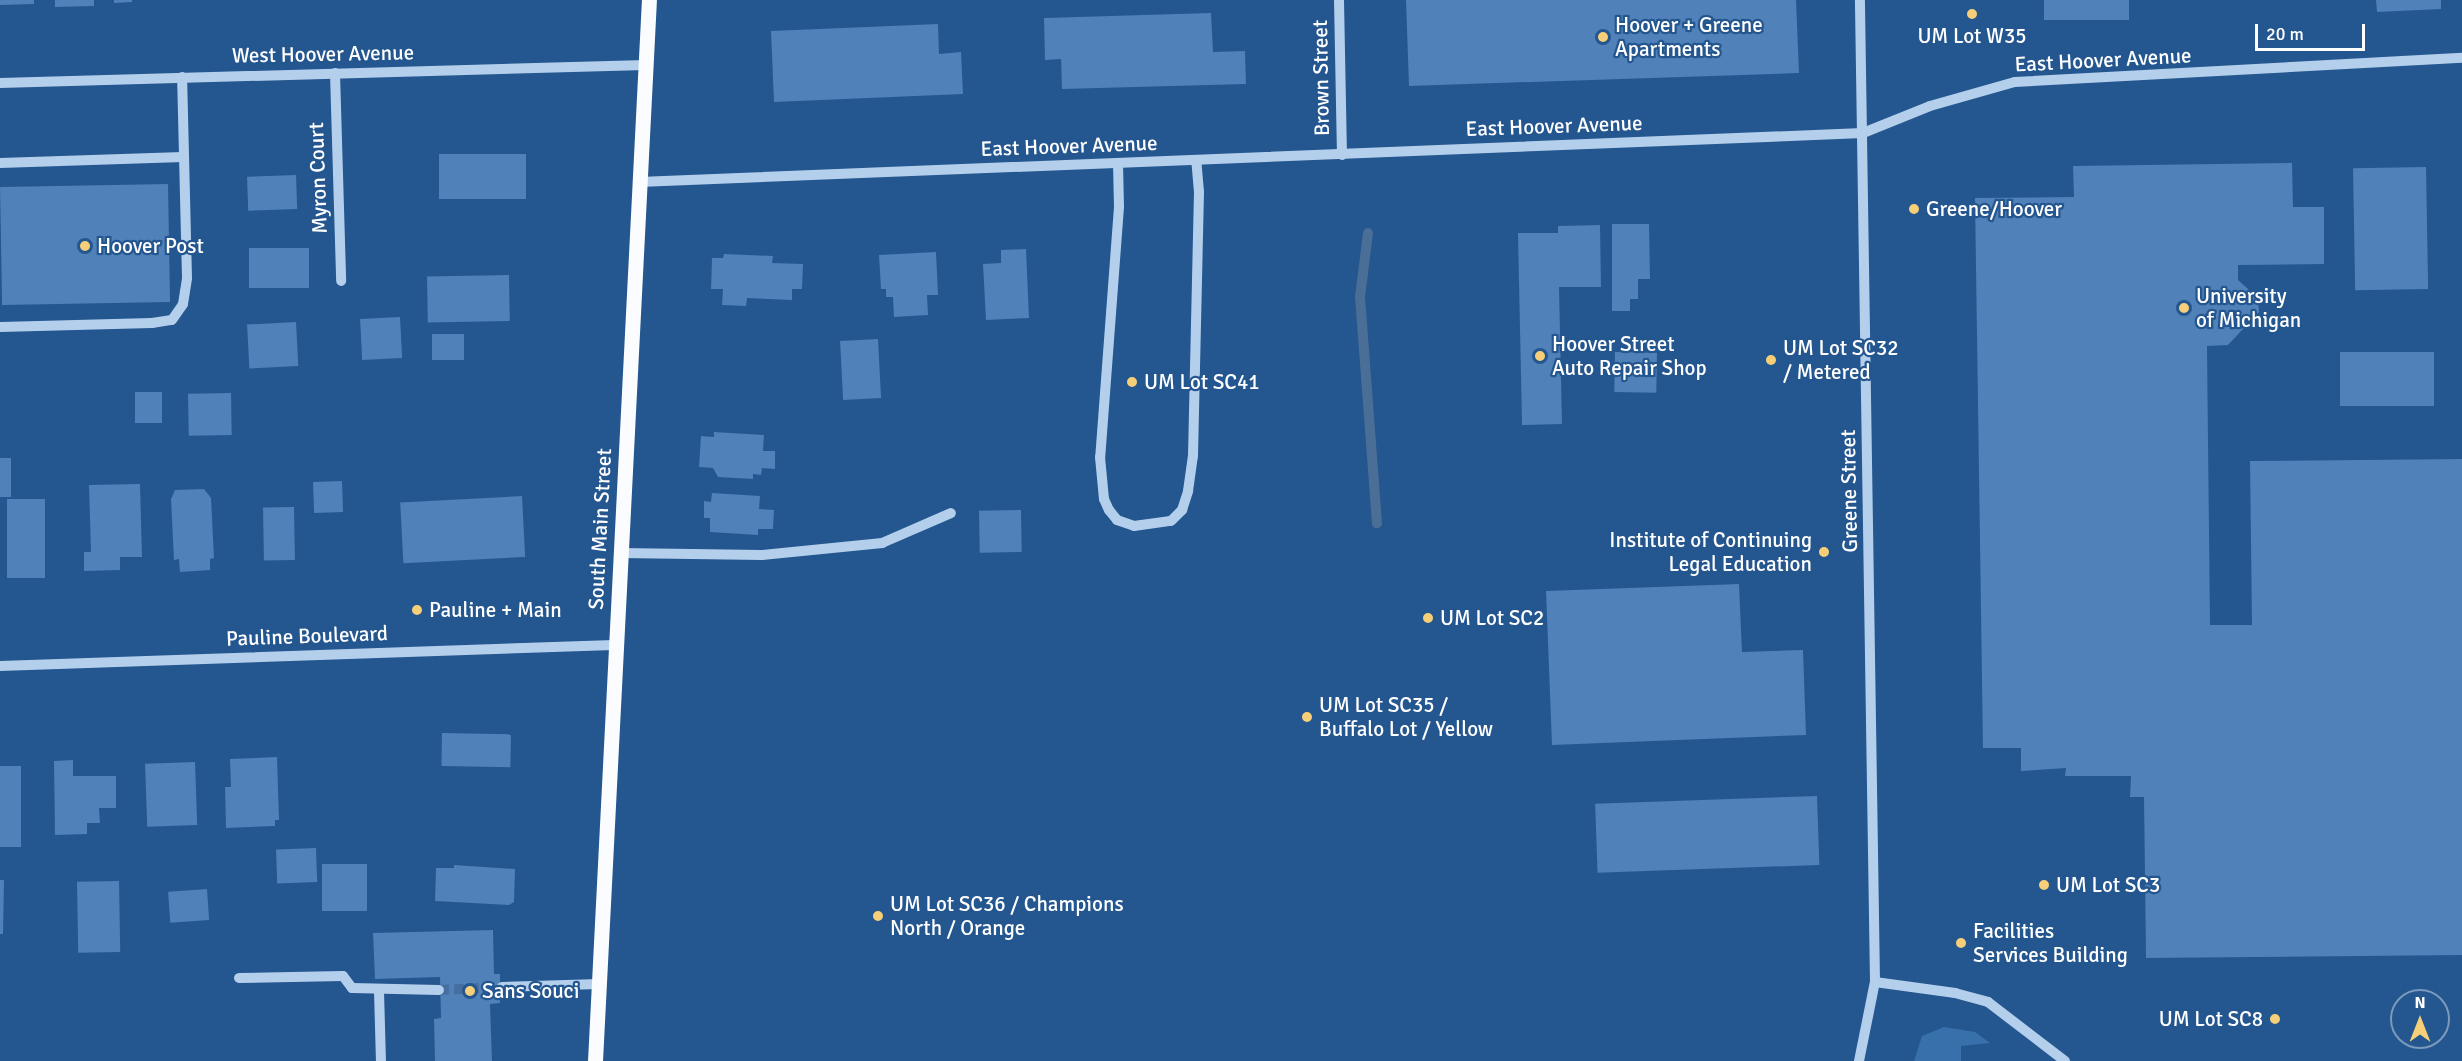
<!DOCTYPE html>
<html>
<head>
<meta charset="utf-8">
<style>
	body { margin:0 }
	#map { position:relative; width:2462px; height:1061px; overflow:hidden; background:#24568f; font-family:Signika,sans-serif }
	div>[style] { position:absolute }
	.green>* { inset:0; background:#3870ac }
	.stream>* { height:10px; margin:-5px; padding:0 5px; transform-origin:5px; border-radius:5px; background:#4b6e97 }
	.building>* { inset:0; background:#5081b8; transform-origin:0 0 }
	.minor-tunnel>* { height:10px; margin-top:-5px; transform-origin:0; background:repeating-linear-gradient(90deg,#456fa0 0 10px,transparent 0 15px) }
	.minor>* { height:10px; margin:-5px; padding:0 5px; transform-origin:5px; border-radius:5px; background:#b4cfec }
	.major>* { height:15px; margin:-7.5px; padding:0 7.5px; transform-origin:7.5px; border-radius:7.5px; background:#fafcff }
	.dots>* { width:16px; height:16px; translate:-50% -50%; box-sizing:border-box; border:3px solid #24568f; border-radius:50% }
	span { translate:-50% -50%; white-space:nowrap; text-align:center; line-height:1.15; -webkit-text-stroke:4.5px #24568f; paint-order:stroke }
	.poi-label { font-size:21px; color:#fff }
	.left { translate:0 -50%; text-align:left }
	.right { translate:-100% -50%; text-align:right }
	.street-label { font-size:21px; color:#fff }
	.north { position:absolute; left:2390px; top:989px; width:60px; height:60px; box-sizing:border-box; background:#24568f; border:2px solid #7c9abc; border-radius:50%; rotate:0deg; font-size:16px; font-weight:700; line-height:24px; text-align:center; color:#fff }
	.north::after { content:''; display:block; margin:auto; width:21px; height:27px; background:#f6cf78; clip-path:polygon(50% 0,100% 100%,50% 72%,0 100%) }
	.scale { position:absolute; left:2255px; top:24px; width:110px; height:27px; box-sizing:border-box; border:3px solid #fff; border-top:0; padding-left:8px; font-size:18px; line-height:21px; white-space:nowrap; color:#fff; -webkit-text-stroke:4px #24568f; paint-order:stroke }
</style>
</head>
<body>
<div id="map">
	<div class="green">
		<div style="clip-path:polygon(1944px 1027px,1975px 1032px,1990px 1043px,1961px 1046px,1961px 1061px,1914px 1061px,1922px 1036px)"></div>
	</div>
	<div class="stream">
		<div style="left:1368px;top:233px;width:64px;rotate:97.1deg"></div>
		<div style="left:1360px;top:297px;width:227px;rotate:85.7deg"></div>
	</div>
	<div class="building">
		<div style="clip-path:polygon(0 0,34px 0,34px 4px,0 5px)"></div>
		<div style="clip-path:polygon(55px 0,94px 0,94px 6px,55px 7px)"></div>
		<div style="clip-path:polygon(114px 0,132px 0,132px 2px,114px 3px)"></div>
		<div style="clip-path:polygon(1406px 0,1796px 0,1799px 73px,1409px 86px)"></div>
		<div style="left:2044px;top:0;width:85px;height:20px"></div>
		<div style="clip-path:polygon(2376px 0,2441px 0,2441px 9px,2377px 12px)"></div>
		<div style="clip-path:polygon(1211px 13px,1213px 52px,1245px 51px,1246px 84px,1062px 89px,1061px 59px,1045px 60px,1044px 18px)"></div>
		<div style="clip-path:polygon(938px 24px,939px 54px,961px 52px,963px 94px,774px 102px,771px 31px)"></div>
		<div style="left:439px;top:154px;width:87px;height:45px"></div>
		<div style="clip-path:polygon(2292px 163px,2293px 207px,2324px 207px,2324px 264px,2238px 265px,2238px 280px,2258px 298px,2259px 312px,2228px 345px,2207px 346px,2210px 625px,2252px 625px,2250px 461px,2462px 459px,2462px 955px,2146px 958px,2144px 797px,2130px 797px,2131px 776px,2065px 776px,2066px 768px,2021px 771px,2021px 748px,1983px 748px,1975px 198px,2074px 197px,2073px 166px)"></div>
		<div style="left:2426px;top:167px;width:122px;height:73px;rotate:89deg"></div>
		<div style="left:296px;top:175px;width:34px;height:49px;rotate:88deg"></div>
		<div style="left:168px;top:184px;width:118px;height:168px;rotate:89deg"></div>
		<div style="clip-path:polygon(1612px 224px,1649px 224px,1650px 279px,1638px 279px,1638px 299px,1630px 299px,1630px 311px,1612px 311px)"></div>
		<div style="clip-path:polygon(1600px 225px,1601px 287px,1559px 287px,1562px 424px,1522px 425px,1518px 233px,1558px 233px,1558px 226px)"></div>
		<div style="left:249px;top:248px;width:60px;height:40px"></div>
		<div style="clip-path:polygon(1026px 249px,1029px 318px,986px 320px,983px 264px,1001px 263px,1001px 250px)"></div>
		<div style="clip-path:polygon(936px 252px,938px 295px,927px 295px,928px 315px,894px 317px,893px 297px,886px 297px,886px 289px,881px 289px,879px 255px)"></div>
		<div style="clip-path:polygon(724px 254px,773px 256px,772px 263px,803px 264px,802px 289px,792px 289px,792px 300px,747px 298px,746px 306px,722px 305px,723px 289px,711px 289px,712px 258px,723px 258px)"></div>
		<div style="left:509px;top:275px;width:46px;height:82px;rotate:89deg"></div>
		<div style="left:400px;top:317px;width:41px;height:40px;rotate:87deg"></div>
		<div style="left:296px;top:322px;width:44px;height:49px;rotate:87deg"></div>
		<div style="left:432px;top:334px;width:32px;height:26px"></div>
		<div style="left:878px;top:339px;width:59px;height:38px;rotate:87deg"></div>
		<div style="left:1615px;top:352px;width:42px;height:40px;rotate:1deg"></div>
		<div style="left:2340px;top:352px;width:94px;height:54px"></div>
		<div style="left:135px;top:392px;width:27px;height:31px"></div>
		<div style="left:231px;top:393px;width:42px;height:43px;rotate:89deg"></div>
		<div style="clip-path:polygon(714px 432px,764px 435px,763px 451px,775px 451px,775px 469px,762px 468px,761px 475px,753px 474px,753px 479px,718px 477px,713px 468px,699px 467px,701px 436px,714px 437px)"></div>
		<div style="left:0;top:458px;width:11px;height:39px"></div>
		<div style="left:342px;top:481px;width:31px;height:29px;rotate:88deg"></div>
		<div style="clip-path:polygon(140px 484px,142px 557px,120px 557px,120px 570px,84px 571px,84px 552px,91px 552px,89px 485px)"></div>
		<div style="clip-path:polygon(204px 489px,211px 498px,214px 558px,210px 559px,210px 570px,180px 572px,179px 559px,174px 560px,171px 499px,175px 490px)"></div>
		<div style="clip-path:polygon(712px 493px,760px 496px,759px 509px,774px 510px,773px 529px,758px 529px,758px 535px,710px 532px,710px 518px,704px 518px,704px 501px,711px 502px)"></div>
		<div style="left:522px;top:496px;width:61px;height:122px;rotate:87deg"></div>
		<div style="left:7px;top:499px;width:38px;height:79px"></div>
		<div style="left:294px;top:507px;width:53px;height:31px;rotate:89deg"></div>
		<div style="left:1021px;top:510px;width:42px;height:42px;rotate:89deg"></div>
		<div style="clip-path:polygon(1739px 584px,1742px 652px,1803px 650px,1806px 735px,1552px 745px,1546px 591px)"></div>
		<div style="left:442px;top:733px;width:69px;height:33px;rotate:1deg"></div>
		<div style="clip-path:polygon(277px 757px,279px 820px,275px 820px,275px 826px,226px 828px,225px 787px,231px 787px,230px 759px)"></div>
		<div style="clip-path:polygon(73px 760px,73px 776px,116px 776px,116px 808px,99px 808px,100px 823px,87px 823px,87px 834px,55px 835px,54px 761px)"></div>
		<div style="left:195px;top:762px;width:63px;height:50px;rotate:88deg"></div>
		<div style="left:0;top:766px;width:21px;height:81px"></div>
		<div style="left:1817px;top:796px;width:69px;height:222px;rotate:88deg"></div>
		<div style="left:316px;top:848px;width:34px;height:40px;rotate:88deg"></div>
		<div style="left:322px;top:864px;width:45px;height:47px"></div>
		<div style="clip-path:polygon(454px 865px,515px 869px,514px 902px,509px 905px,435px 901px,436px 868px,454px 868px)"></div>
		<div style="clip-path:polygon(0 880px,4px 880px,3px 934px,0 934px)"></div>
		<div style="left:119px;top:881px;width:71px;height:42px;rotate:89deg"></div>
		<div style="left:207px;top:889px;width:31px;height:39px;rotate:86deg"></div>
		<div style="clip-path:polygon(493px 930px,494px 974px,500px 974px,500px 1003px,490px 1004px,492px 1061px,435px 1061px,434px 1019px,441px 1018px,440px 977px,375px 979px,373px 933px)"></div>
	</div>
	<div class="minor-tunnel">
		<div style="left:439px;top:990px;width:63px;rotate:-2.7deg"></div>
	</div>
	<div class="minor">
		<div style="left:1339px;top:0;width:155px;rotate:88.9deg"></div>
		<div style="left:335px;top:73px;width:208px;rotate:88.3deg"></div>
		<div style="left:0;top:83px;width:646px;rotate:-1.6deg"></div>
		<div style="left:0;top:163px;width:183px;rotate:-1.9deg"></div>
		<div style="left:1118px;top:163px;width:44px;rotate:88.7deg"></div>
		<div style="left:1119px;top:207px;width:251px;rotate:94.3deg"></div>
		<div style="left:1100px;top:457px;width:42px;rotate:84.6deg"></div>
		<div style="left:1104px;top:499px;width:12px;rotate:66deg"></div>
		<div style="left:1109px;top:510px;width:13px;rotate:51deg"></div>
		<div style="left:1117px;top:520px;width:18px;rotate:19deg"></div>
		<div style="left:1134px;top:526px;width:37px;rotate:-8deg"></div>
		<div style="left:1171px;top:521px;width:16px;rotate:-45deg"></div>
		<div style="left:1182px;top:510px;width:20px;rotate:-72deg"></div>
		<div style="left:1188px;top:491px;width:35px;rotate:-82deg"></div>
		<div style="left:1193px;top:456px;width:264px;rotate:-88.7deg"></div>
		<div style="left:1199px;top:192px;width:32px;rotate:-95deg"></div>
		<div style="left:639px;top:182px;width:1225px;rotate:-2.29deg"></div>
		<div style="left:1863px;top:133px;width:72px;rotate:-21.9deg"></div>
		<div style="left:1930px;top:106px;width:88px;rotate:-15.8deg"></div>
		<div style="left:2015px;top:82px;width:448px;rotate:-3.1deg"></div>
		<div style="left:0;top:327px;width:152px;rotate:-1.5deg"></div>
		<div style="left:152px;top:323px;width:20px;rotate:-9deg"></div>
		<div style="left:172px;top:320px;width:19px;rotate:-55deg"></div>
		<div style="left:183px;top:304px;width:26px;rotate:-81deg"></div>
		<div style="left:187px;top:278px;width:201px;rotate:-91.4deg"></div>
		<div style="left:620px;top:553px;width:142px;rotate:0.8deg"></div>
		<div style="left:762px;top:555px;width:121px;rotate:-5.7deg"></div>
		<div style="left:882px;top:543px;width:75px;rotate:-23.5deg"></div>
		<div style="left:0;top:666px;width:614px;rotate:-1.96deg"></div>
		<div style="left:239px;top:978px;width:104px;rotate:-1.1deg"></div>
		<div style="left:343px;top:976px;width:15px;rotate:53deg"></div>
		<div style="left:352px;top:988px;width:87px;rotate:1.3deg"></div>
		<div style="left:1875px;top:982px;width:81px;rotate:7.8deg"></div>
		<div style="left:1955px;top:993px;width:34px;rotate:15deg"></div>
		<div style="left:1988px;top:1002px;width:97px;rotate:37.5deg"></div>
		<div style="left:502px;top:987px;width:97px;rotate:-1.8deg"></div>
		<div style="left:379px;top:991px;width:70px;rotate:88.4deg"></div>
		<div style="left:1859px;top:1061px;width:81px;rotate:-78.6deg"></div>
		<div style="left:1875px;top:982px;width:982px;rotate:-90.88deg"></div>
	</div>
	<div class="major">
		<div style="left:595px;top:1061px;width:1062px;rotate:-87.09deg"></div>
	</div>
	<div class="dots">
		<div style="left:1972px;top:14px;background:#f6cf78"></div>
		<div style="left:1603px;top:37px;background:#f6cf78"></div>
		<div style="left:1914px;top:209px;background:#f6cf78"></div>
		<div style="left:85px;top:246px;background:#f6cf78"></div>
		<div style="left:2184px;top:308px;background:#f6cf78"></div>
		<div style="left:1540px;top:356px;background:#f6cf78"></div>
		<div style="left:1771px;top:360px;background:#f6cf78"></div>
		<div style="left:1132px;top:382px;background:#f6cf78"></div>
		<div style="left:1824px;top:552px;background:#f6cf78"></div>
		<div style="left:417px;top:610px;background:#f6cf78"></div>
		<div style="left:1428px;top:618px;background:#f6cf78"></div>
		<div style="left:1307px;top:717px;background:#f6cf78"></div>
		<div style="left:2044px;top:885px;background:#f6cf78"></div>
		<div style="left:878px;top:916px;background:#f6cf78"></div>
		<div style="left:1961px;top:943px;background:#f6cf78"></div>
		<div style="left:470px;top:991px;background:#f6cf78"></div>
		<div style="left:2275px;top:1019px;background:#f6cf78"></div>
	</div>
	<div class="poi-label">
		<span class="left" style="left:1615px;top:37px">Hoover + Greene<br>Apartments</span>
		<span style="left:1972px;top:36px">UM Lot W35</span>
		<span class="left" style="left:1926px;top:209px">Greene/Hoover</span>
		<span class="left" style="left:97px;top:246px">Hoover Post</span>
		<span class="left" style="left:2196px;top:308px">University<br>of Michigan</span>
		<span class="left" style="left:1552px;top:356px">Hoover Street<br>Auto Repair Shop</span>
		<span class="left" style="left:1783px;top:360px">UM Lot SC32<br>/ Metered</span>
		<span class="left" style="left:1144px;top:382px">UM Lot SC41</span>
		<span class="right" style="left:1812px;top:552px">Institute of Continuing<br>Legal Education</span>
		<span class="left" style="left:429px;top:610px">Pauline + Main</span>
		<span class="left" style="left:1440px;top:618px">UM Lot SC2</span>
		<span class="left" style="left:1319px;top:717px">UM Lot SC35 /<br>Buffalo Lot / Yellow</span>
		<span class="left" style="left:2056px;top:885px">UM Lot SC3</span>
		<span class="left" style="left:890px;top:916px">UM Lot SC36 / Champions<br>North / Orange</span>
		<span class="left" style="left:1973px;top:943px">Facilities<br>Services Building</span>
		<span class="left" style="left:482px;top:991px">Sans Souci</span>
		<span class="right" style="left:2263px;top:1019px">UM Lot SC8</span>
	</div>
	<div class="street-label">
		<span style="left:323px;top:54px;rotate:-1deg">West Hoover Avenue</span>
		<span style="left:2103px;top:60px;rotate:-3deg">East Hoover Avenue</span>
		<span style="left:1321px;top:78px;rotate:-91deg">Brown Street</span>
		<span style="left:1554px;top:126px;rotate:-2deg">East Hoover Avenue</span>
		<span style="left:1069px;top:146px;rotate:-2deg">East Hoover Avenue</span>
		<span style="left:318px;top:178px;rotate:-92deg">Myron Court</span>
		<span style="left:1849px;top:491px;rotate:-91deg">Greene Street</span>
		<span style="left:600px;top:529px;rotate:-87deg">South Main Street</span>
		<span style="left:307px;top:636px;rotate:-2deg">Pauline Boulevard</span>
	</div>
	<div class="north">N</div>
	<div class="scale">20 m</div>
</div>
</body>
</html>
